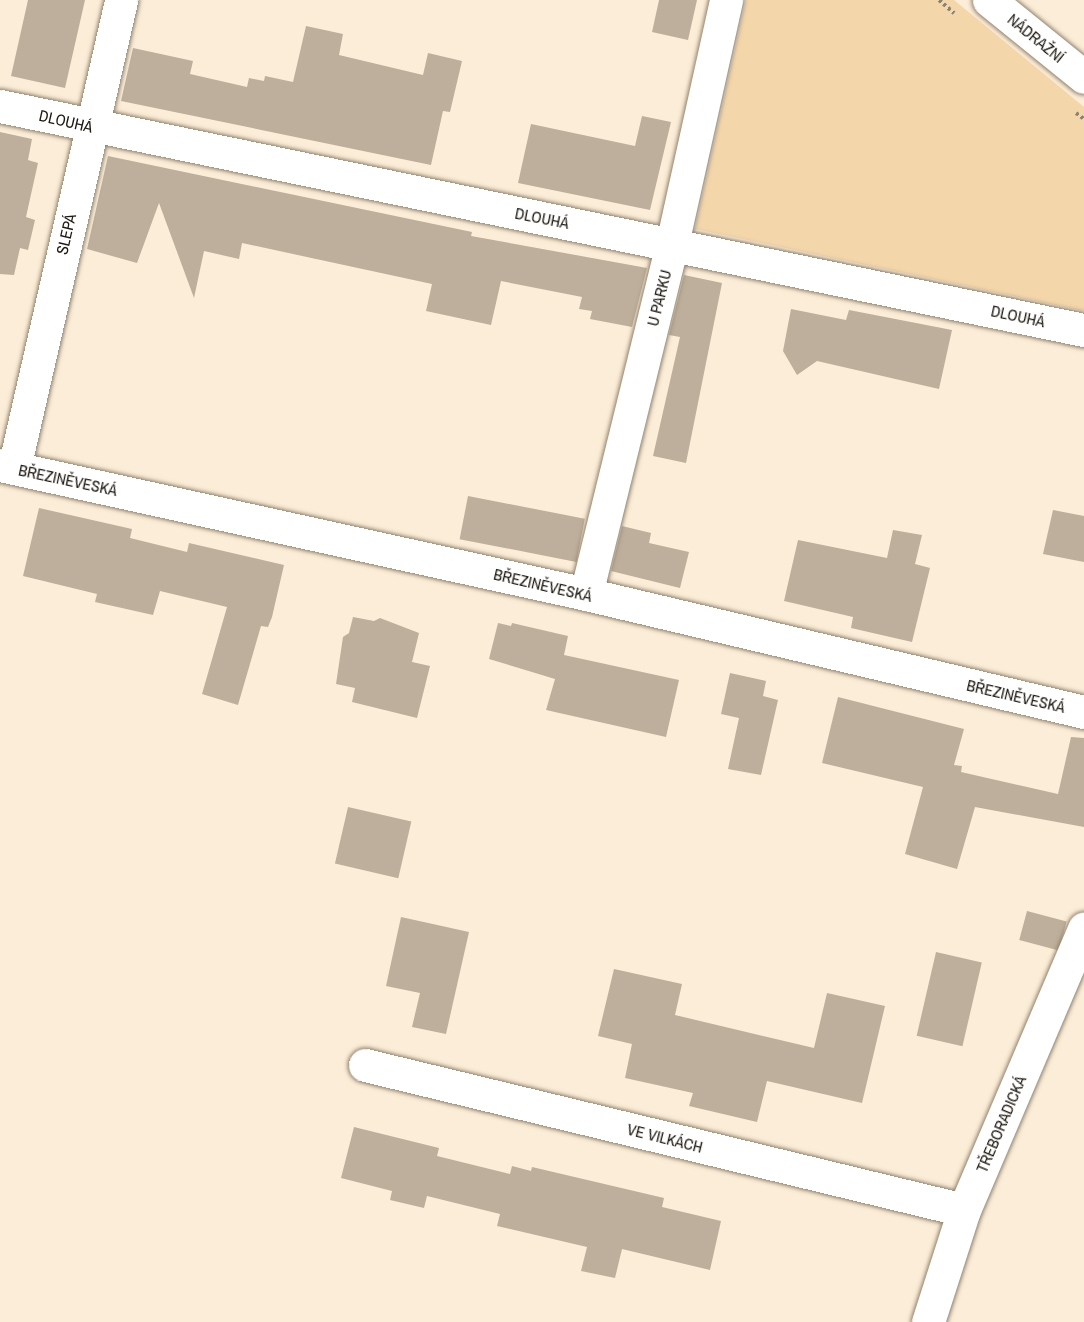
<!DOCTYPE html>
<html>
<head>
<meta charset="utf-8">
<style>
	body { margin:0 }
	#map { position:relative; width:1084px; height:1322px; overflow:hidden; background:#fcedd8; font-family:"Archivo Narrow",sans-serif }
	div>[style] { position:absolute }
	.green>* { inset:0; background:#f4d6ab }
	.building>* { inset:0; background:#bdaf9b; transform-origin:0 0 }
	.path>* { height:4px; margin-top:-2px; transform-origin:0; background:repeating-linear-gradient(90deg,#8d8375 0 3px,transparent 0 6px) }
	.roads { filter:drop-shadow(0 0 2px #90826f) drop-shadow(0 0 2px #90826f) }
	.minor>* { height:33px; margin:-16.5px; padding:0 16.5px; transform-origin:16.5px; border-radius:16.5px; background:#fff }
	span { translate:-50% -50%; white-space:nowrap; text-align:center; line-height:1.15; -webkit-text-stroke:4.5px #fff; paint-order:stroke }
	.street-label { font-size:16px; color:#1d1810 }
</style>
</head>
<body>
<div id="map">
	<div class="green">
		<div style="clip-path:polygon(746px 0,954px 0,1084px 107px,1084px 311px,695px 229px)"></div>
	</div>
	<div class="building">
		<div style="clip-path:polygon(28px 0,85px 0,65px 88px,11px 76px)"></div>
		<div style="clip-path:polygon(659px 0,697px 0,688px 40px,652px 32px)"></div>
		<div style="clip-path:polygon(306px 26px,343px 34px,339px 55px,423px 75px,428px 53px,462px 61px,450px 112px,443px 111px,431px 165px,121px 101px,133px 48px,193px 61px,190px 74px,247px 87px,249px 78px,264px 81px,265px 76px,293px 82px)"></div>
		<div style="clip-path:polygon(642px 116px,671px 122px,650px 210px,518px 183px,531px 124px,635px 146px)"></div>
		<div style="clip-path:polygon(0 132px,32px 139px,28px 160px,38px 163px,26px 217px,35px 220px,28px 250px,20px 248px,14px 275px,0 274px)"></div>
		<div style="clip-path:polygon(108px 156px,472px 232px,471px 236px,647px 268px,632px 327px,590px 319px,592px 311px,579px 309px,582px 297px,501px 281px,491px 325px,426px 311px,432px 284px,242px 243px,239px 259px,204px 251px,194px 298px,159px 203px,137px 263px,87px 249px)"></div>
		<div style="clip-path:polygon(684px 275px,722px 283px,686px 463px,653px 456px,680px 337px,669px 335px)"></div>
		<div style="clip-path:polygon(791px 309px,846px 320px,849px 310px,952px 330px,939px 389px,817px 361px,797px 375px,783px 351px)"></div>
		<div style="left:468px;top:496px;width:119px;height:44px;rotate:11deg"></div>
		<div style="clip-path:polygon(39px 508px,132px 529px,130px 538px,187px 552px,189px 543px,284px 565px,272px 617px,268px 627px,261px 626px,238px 705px,202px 694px,227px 607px,160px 591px,153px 615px,95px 602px,97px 594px,23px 576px)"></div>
		<div style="clip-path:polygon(1053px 510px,1084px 516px,1084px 562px,1043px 554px)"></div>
		<div style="clip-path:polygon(622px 526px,651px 533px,649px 543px,689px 552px,680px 588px,611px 571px)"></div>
		<div style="clip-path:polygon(893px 530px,922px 535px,915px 564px,930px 568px,912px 642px,851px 628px,853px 617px,784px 601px,798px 540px,887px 558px)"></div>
		<div style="clip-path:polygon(353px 617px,374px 621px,380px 618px,419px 633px,412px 662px,430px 666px,417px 718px,352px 702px,355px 688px,336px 684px,343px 637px,349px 633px)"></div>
		<div style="clip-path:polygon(498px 623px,511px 626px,512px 623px,568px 636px,564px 655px,679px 680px,666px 737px,546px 710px,555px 679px,489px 659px)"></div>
		<div style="clip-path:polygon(730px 673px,766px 681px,763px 696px,778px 700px,761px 775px,728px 769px,739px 718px,721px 714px)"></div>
		<div style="clip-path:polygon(838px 697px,964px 729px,954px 765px,962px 766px,961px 772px,1058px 794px,1071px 737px,1084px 738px,1084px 827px,975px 807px,957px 869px,905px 854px,923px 787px,822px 763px)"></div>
		<div style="left:348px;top:807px;width:65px;height:58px;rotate:13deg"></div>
		<div style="left:1027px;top:911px;width:41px;height:30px;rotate:15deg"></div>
		<div style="clip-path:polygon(401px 917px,469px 932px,446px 1034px,412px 1027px,420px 993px,386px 986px)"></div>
		<div style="left:936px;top:952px;width:47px;height:86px;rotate:13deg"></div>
		<div style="clip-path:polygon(614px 969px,682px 984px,675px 1015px,814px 1048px,827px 993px,885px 1006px,862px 1103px,767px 1081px,757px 1122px,689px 1106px,693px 1093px,625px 1078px,632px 1044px,598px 1036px)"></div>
		<div style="clip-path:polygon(354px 1127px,439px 1148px,437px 1156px,510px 1174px,512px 1166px,531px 1171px,532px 1167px,664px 1198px,662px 1207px,721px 1221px,710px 1270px,622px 1249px,615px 1278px,581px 1271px,587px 1247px,497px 1226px,500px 1214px,427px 1196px,424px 1208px,390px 1200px,392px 1191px,341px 1178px)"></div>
	</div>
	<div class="path">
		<div style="left:939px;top:0;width:20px;rotate:41deg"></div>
		<div style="left:1076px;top:113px;width:10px;rotate:37deg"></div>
	</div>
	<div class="roads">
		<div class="minor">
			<div style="left:989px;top:0;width:122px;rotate:39deg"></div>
			<div style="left:0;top:106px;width:1107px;rotate:11.68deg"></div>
			<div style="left:0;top:465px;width:600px;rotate:12.41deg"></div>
			<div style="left:586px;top:594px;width:512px;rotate:13.33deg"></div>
			<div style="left:14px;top:468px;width:480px;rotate:-77.1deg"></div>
			<div style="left:586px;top:594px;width:360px;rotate:-76.2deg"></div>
			<div style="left:672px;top:244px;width:250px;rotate:-77.5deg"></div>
			<div style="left:365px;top:1065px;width:616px;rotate:13.61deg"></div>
			<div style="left:928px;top:1322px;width:118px;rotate:-72.2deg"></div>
			<div style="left:964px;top:1210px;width:306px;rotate:-66.9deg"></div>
		</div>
	</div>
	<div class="street-label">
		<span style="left:1036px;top:38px;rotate:39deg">NÁDRAŽNÍ</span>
		<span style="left:66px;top:121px;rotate:13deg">DLOUHÁ</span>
		<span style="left:542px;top:218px;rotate:11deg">DLOUHÁ</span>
		<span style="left:66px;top:234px;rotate:-77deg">SLEPÁ</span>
		<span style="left:659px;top:298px;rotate:-76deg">U PARKU</span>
		<span style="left:1018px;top:316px;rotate:12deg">DLOUHÁ</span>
		<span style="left:68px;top:480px;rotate:12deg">BŘEZINĚVESKÁ</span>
		<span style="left:543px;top:585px;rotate:13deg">BŘEZINĚVESKÁ</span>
		<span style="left:1016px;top:696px;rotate:13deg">BŘEZINĚVESKÁ</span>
		<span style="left:1001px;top:1124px;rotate:-67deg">TŘEBORADICKÁ</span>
		<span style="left:665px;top:1138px;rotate:14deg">VE VILKÁCH</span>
	</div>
</div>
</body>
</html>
